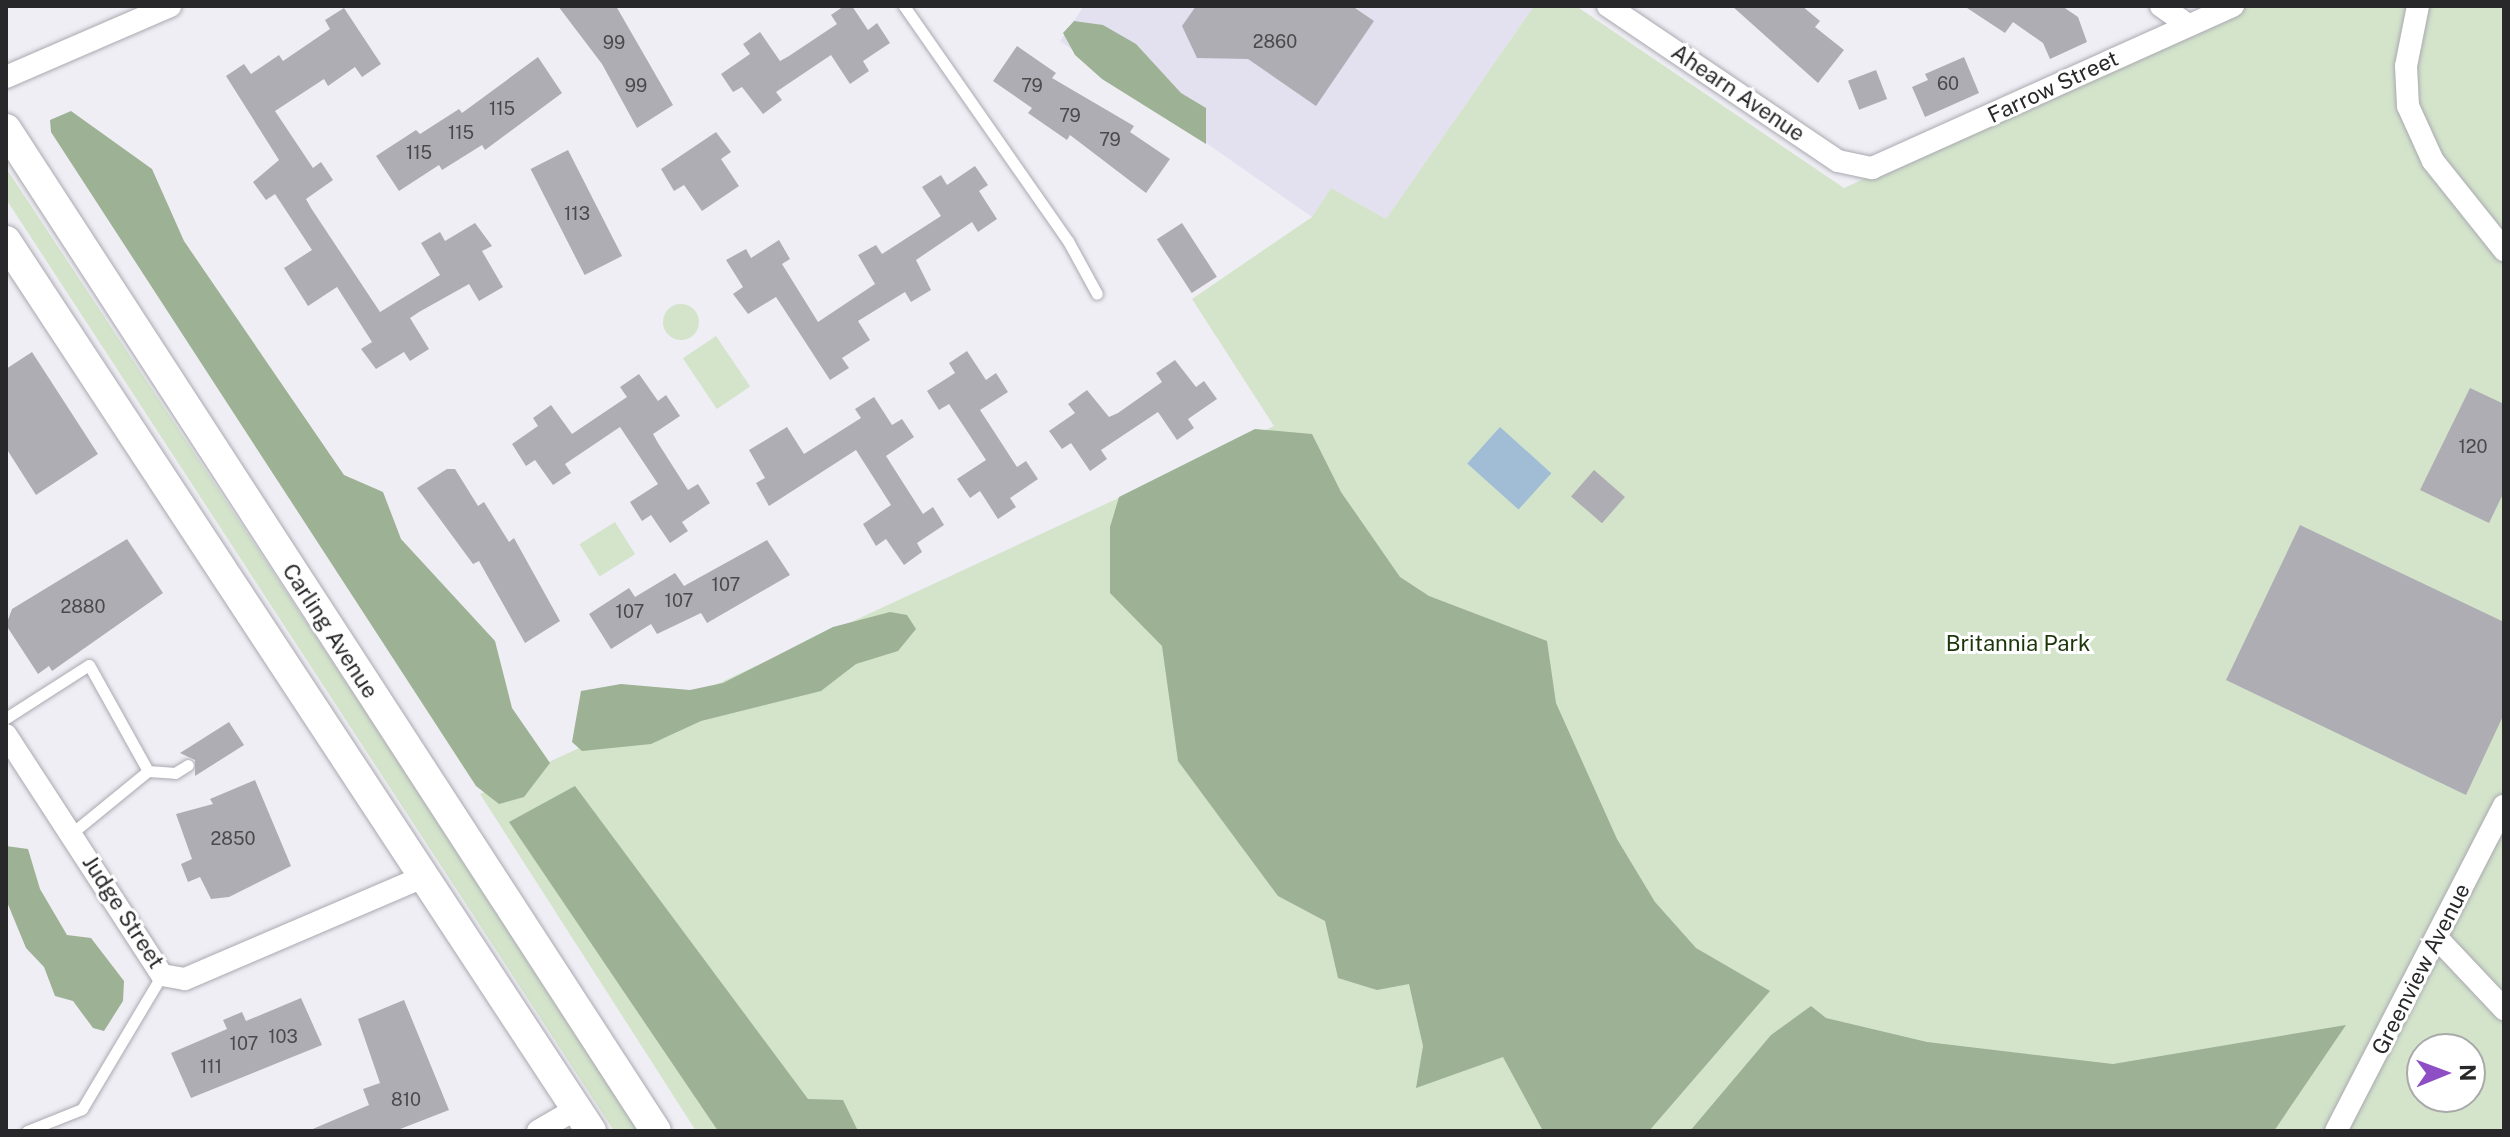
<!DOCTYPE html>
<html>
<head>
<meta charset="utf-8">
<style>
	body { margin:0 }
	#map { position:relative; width:2510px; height:1137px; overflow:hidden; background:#efeef5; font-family:"Public Sans",sans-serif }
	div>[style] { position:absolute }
	.built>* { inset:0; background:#e3e0ef }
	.green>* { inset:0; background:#d3e4cb; transform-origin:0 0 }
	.round { border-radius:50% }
	.forest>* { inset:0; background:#9db194 }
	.water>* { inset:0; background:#a0bdd5; transform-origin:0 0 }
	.building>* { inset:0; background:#afadb4; transform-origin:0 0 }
	.roads { filter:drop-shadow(0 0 2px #aaa9b0) drop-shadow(0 0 2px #aaa9b0) }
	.lane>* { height:11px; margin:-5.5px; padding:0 5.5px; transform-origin:5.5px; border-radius:5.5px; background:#fff }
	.street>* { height:22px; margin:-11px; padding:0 11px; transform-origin:11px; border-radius:11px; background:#fff }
	.secondary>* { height:30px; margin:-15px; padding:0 15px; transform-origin:15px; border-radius:15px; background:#fff }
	span { translate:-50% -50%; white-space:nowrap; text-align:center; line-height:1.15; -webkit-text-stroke:6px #fff; paint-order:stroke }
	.number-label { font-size:18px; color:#4a494c }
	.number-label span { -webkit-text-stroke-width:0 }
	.street-label { font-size:22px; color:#28282a }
	.park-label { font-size:22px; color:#1a360a }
	.frame { position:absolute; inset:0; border:8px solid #28282a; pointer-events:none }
	.north { position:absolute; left:2406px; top:1033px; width:80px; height:80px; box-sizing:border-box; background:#fff; border:2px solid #a9a9aa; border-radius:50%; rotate:89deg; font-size:22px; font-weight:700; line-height:32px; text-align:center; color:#28282a }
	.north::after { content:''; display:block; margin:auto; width:28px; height:36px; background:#8e4fc5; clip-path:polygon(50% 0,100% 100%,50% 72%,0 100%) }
</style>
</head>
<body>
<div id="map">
	<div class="built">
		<div style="clip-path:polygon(1084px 6px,1534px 6px,1386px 219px,1331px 188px,1312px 217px,1060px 41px)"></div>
	</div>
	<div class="green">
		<div style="clip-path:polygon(evenodd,1534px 6px,1576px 6px,1844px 188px,2238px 6px,2504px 6px,2504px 1131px,696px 1131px,480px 794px,1274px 426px,1192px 299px,1312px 217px,1331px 188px,1386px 219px,1534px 6px,2422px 1049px,2470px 1049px,2470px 1097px,2422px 1097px,2422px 1049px)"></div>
		<div style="clip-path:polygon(6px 168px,366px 713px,638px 1131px,614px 1131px,6px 199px)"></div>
		<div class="round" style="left:663px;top:304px;width:36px;height:36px"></div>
		<div style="left:716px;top:336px;width:61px;height:40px;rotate:56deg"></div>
		<div style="left:615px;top:522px;width:38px;height:42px;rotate:58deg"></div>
	</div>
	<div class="forest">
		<div style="clip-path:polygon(1074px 21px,1103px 25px,1136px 44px,1181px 93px,1206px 108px,1206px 144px,1102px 79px,1075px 55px,1063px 33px)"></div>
		<div style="clip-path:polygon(71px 111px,152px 169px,184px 241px,344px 475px,383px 492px,401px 539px,495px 641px,512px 708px,550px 763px,524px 797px,499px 804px,476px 786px,51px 132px,50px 120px)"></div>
		<div style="clip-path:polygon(1255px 429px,1312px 434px,1341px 492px,1400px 577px,1429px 596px,1547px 641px,1556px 703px,1617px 839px,1655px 902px,1696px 948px,1770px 991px,1649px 1131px,1543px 1131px,1503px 1057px,1416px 1088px,1423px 1046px,1409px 984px,1377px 990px,1338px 978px,1325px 921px,1278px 896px,1178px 761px,1162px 646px,1110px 593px,1110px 527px,1119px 497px)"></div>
		<div style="clip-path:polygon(890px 612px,907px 615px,916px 629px,898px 651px,856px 664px,821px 691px,701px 721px,651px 744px,582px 751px,572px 742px,581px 691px,621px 684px,690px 690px,723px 683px,833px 627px)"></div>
		<div style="clip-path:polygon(575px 786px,808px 1099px,843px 1100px,858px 1131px,718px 1131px,509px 822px)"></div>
		<div style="clip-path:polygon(6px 846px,28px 849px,40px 889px,67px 935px,91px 938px,124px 981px,123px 1001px,104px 1031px,93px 1028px,73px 1001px,55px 996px,44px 967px,26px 948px,7px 902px)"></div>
		<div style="clip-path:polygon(1811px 1006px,1826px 1018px,1927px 1042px,2113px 1064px,2346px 1025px,2274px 1131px,1690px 1131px,1771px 1035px)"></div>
	</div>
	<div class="water">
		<div style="left:1500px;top:427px;width:69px;height:49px;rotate:42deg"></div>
	</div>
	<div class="building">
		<div style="clip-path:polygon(558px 6px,616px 6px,673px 105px,637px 128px,602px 64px)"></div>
		<div style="clip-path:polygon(844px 6px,852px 6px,868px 30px,877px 23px,890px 43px,863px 61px,869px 71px,850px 84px,831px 55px,776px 92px,782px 100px,763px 114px,742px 87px,733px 92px,721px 74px,750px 54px,743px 44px,760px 32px,780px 61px,789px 56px,837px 24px,831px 15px)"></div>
		<div style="clip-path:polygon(1196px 6px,1352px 6px,1374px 21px,1316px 106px,1248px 59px,1197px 58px,1182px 26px)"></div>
		<div style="clip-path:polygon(1732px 6px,1802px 6px,1820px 21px,1815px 27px,1844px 50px,1818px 83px)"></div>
		<div style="clip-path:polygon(1964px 6px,2062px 6px,2078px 17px,2087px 42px,2050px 59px,2043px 43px,2013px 22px,2005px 33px)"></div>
		<div style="clip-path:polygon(344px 8px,381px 64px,362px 77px,355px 67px,328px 86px,324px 79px,275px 111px,313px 168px,321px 162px,333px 180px,306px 199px,311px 208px,380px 312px,440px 275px,421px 243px,440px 232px,445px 241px,475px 223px,492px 246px,482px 251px,503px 287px,479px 301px,469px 284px,419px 312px,410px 318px,429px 349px,410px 361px,404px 352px,376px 369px,361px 349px,372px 342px,337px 287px,308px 306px,284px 268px,312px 250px,275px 194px,266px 200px,253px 182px,279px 160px,226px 76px,244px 64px,251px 74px,279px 55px,283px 61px,330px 29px,325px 20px)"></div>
		<div style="clip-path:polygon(1017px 46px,1056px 73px,1052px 78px,1134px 126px,1130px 132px,1170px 159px,1146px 193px,1070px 135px,1067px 140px,1028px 113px,1032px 108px,993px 81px)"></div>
		<div style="clip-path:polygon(538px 57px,562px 93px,485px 150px,482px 145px,442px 170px,439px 165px,399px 191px,376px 156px,416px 130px,420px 134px,459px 109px,462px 113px)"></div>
		<div style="clip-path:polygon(1964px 57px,1979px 93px,1925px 117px,1912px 87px,1928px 80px,1925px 74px)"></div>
		<div style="left:1876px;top:70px;width:31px;height:30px;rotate:69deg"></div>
		<div style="clip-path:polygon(716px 132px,731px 152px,721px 159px,739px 186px,702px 211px,684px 185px,674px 191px,661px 169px)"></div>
		<div style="left:568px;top:150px;width:119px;height:42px;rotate:63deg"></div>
		<div style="clip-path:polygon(975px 166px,988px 185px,979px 191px,997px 219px,978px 232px,972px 222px,916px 260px,931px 290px,911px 302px,905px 292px,858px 321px,870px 340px,842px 358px,849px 368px,830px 380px,776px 297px,748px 314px,733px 294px,743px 287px,726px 260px,746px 249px,751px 258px,779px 240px,790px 259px,782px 264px,818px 322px,875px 284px,858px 255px,876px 245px,882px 254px,941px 216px,922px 187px,941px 175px,947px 185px)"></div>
		<div style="left:1182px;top:223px;width:64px;height:30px;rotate:57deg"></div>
		<div style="clip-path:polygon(967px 351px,986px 380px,996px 373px,1008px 392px,980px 410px,1017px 467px,1026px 461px,1038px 479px,1010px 498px,1016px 507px,998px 519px,980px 491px,970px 498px,957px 479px,986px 460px,949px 404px,939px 410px,927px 391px,955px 373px,949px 363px)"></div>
		<div style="clip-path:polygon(32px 352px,98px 454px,36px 495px,6px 448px,6px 369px)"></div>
		<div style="clip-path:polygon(1175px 360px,1196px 387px,1204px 381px,1217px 399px,1188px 419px,1194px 428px,1177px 440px,1158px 412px,1101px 450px,1107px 459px,1090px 471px,1071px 443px,1062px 449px,1049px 431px,1075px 413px,1068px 404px,1087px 390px,1109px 417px,1118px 413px,1162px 382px,1156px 373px)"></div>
		<div style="clip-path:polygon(639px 374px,658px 401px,666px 395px,680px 416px,653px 434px,658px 443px,688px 490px,698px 484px,710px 503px,682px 522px,688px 531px,670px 543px,651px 515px,642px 521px,630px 502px,658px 484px,620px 427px,565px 464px,571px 473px,553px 485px,535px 460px,526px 466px,512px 444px,538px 426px,533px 418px,551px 405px,572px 434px,627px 397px,620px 387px)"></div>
		<div style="clip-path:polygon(2470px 388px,2504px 404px,2504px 492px,2489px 523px,2420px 490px)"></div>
		<div style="clip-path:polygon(874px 397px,892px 425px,902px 419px,914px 437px,886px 456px,923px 514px,933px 507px,944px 525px,917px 543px,922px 552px,904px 565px,886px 539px,876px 546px,863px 524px,891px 505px,856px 450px,769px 506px,756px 483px,765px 478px,749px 450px,787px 427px,804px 454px,861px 418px,855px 409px)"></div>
		<div style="clip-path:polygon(447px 469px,455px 469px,478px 506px,484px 502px,509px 542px,514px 538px,560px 621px,525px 643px,479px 561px,473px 564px,417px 488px)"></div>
		<div style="left:1594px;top:470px;width:41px;height:35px;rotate:41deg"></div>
		<div style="clip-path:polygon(2300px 525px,2504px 622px,2504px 714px,2466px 795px,2226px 680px)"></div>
		<div style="clip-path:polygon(127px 539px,163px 593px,52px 671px,49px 666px,38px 674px,6px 625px,12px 609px)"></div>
		<div style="clip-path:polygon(767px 540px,790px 575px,707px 623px,701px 613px,657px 634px,651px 624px,611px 649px,589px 614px,629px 588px,635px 597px,675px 573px,684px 586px)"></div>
		<div style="clip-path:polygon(229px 722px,244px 745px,195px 776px,195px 760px,180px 753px)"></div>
		<div style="clip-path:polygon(255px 780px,291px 866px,229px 897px,211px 899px,200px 877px,188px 882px,181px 864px,192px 859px,176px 814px,213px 804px,210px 799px)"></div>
		<div style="clip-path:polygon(301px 998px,322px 1045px,191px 1098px,171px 1053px,227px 1029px,223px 1020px,242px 1012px,246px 1021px)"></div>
		<div style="clip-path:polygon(404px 1000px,449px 1110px,395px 1131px,308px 1131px,369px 1105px,363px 1089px,380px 1083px,358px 1019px)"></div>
	</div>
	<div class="roads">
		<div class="lane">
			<div style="left:904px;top:6px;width:287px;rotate:55.1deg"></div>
			<div style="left:1068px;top:241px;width:60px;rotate:61.3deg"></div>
			<div style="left:6px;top:718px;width:98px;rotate:-32.6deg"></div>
			<div style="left:89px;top:665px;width:121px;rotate:60.9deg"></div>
			<div style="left:72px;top:833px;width:98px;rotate:-39.2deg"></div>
			<div style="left:148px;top:771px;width:27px;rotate:4deg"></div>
			<div style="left:175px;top:773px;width:15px;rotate:-32deg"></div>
			<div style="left:27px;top:1131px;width:59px;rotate:-21.8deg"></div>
			<div style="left:82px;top:1109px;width:156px;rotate:-59.2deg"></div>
		</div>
		<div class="street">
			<div style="left:1608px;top:6px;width:277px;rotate:34deg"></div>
			<div style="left:1838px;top:161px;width:35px;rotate:12deg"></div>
			<div style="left:1872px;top:168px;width:396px;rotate:-24.2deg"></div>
			<div style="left:2161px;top:6px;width:33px;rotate:35deg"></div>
			<div style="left:2418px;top:6px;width:61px;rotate:101.3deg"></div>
			<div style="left:2406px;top:66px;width:40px;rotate:87.1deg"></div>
			<div style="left:2408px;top:106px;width:60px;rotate:65.6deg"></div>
			<div style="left:2433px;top:161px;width:114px;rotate:51.4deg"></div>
			<div style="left:6px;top:77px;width:179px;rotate:-23.4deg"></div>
			<div style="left:6px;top:735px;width:286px;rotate:57deg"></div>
			<div style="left:162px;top:975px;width:23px;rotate:10deg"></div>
			<div style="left:185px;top:979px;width:259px;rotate:-23.2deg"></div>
			<div style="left:2437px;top:938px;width:98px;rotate:46.7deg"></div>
			<div style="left:538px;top:1131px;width:44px;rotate:-30.1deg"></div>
			<div style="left:2336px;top:1131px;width:366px;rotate:-62.7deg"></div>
		</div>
		<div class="secondary">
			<div style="left:6px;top:129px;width:1194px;rotate:57.03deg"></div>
			<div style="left:6px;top:241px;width:1065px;rotate:56.68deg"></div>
		</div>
	</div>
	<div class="number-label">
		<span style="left:1275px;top:42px">2860</span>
		<span style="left:614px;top:43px">99</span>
		<span style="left:1948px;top:84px">60</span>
		<span style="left:636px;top:86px">99</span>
		<span style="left:1032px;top:86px">79</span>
		<span style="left:502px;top:109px">115</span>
		<span style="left:1070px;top:116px">79</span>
		<span style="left:461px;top:133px">115</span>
		<span style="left:1110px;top:140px">79</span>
		<span style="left:419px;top:153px">115</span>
		<span style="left:577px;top:214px">113</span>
		<span style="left:2473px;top:447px">120</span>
		<span style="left:726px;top:585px">107</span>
		<span style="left:679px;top:601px">107</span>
		<span style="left:83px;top:607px">2880</span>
		<span style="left:630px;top:612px">107</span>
		<span style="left:233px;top:839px">2850</span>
		<span style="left:283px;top:1037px">103</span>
		<span style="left:244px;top:1044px">107</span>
		<span style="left:211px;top:1067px">111</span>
		<span style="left:406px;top:1100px">810</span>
	</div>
	<div class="street-label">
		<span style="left:2053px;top:87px;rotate:-25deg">Farrow Street</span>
		<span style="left:1738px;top:93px;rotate:34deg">Ahearn Avenue</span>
		<span style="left:330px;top:631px;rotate:57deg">Carling Avenue</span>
		<span style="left:123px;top:912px;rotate:57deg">Judge Street</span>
		<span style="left:2421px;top:969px;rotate:-63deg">Greenview Avenue</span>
	</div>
	<div class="park-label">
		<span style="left:2018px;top:644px">Britannia Park</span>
	</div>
	<div class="frame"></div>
	<div class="north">N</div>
</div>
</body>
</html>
